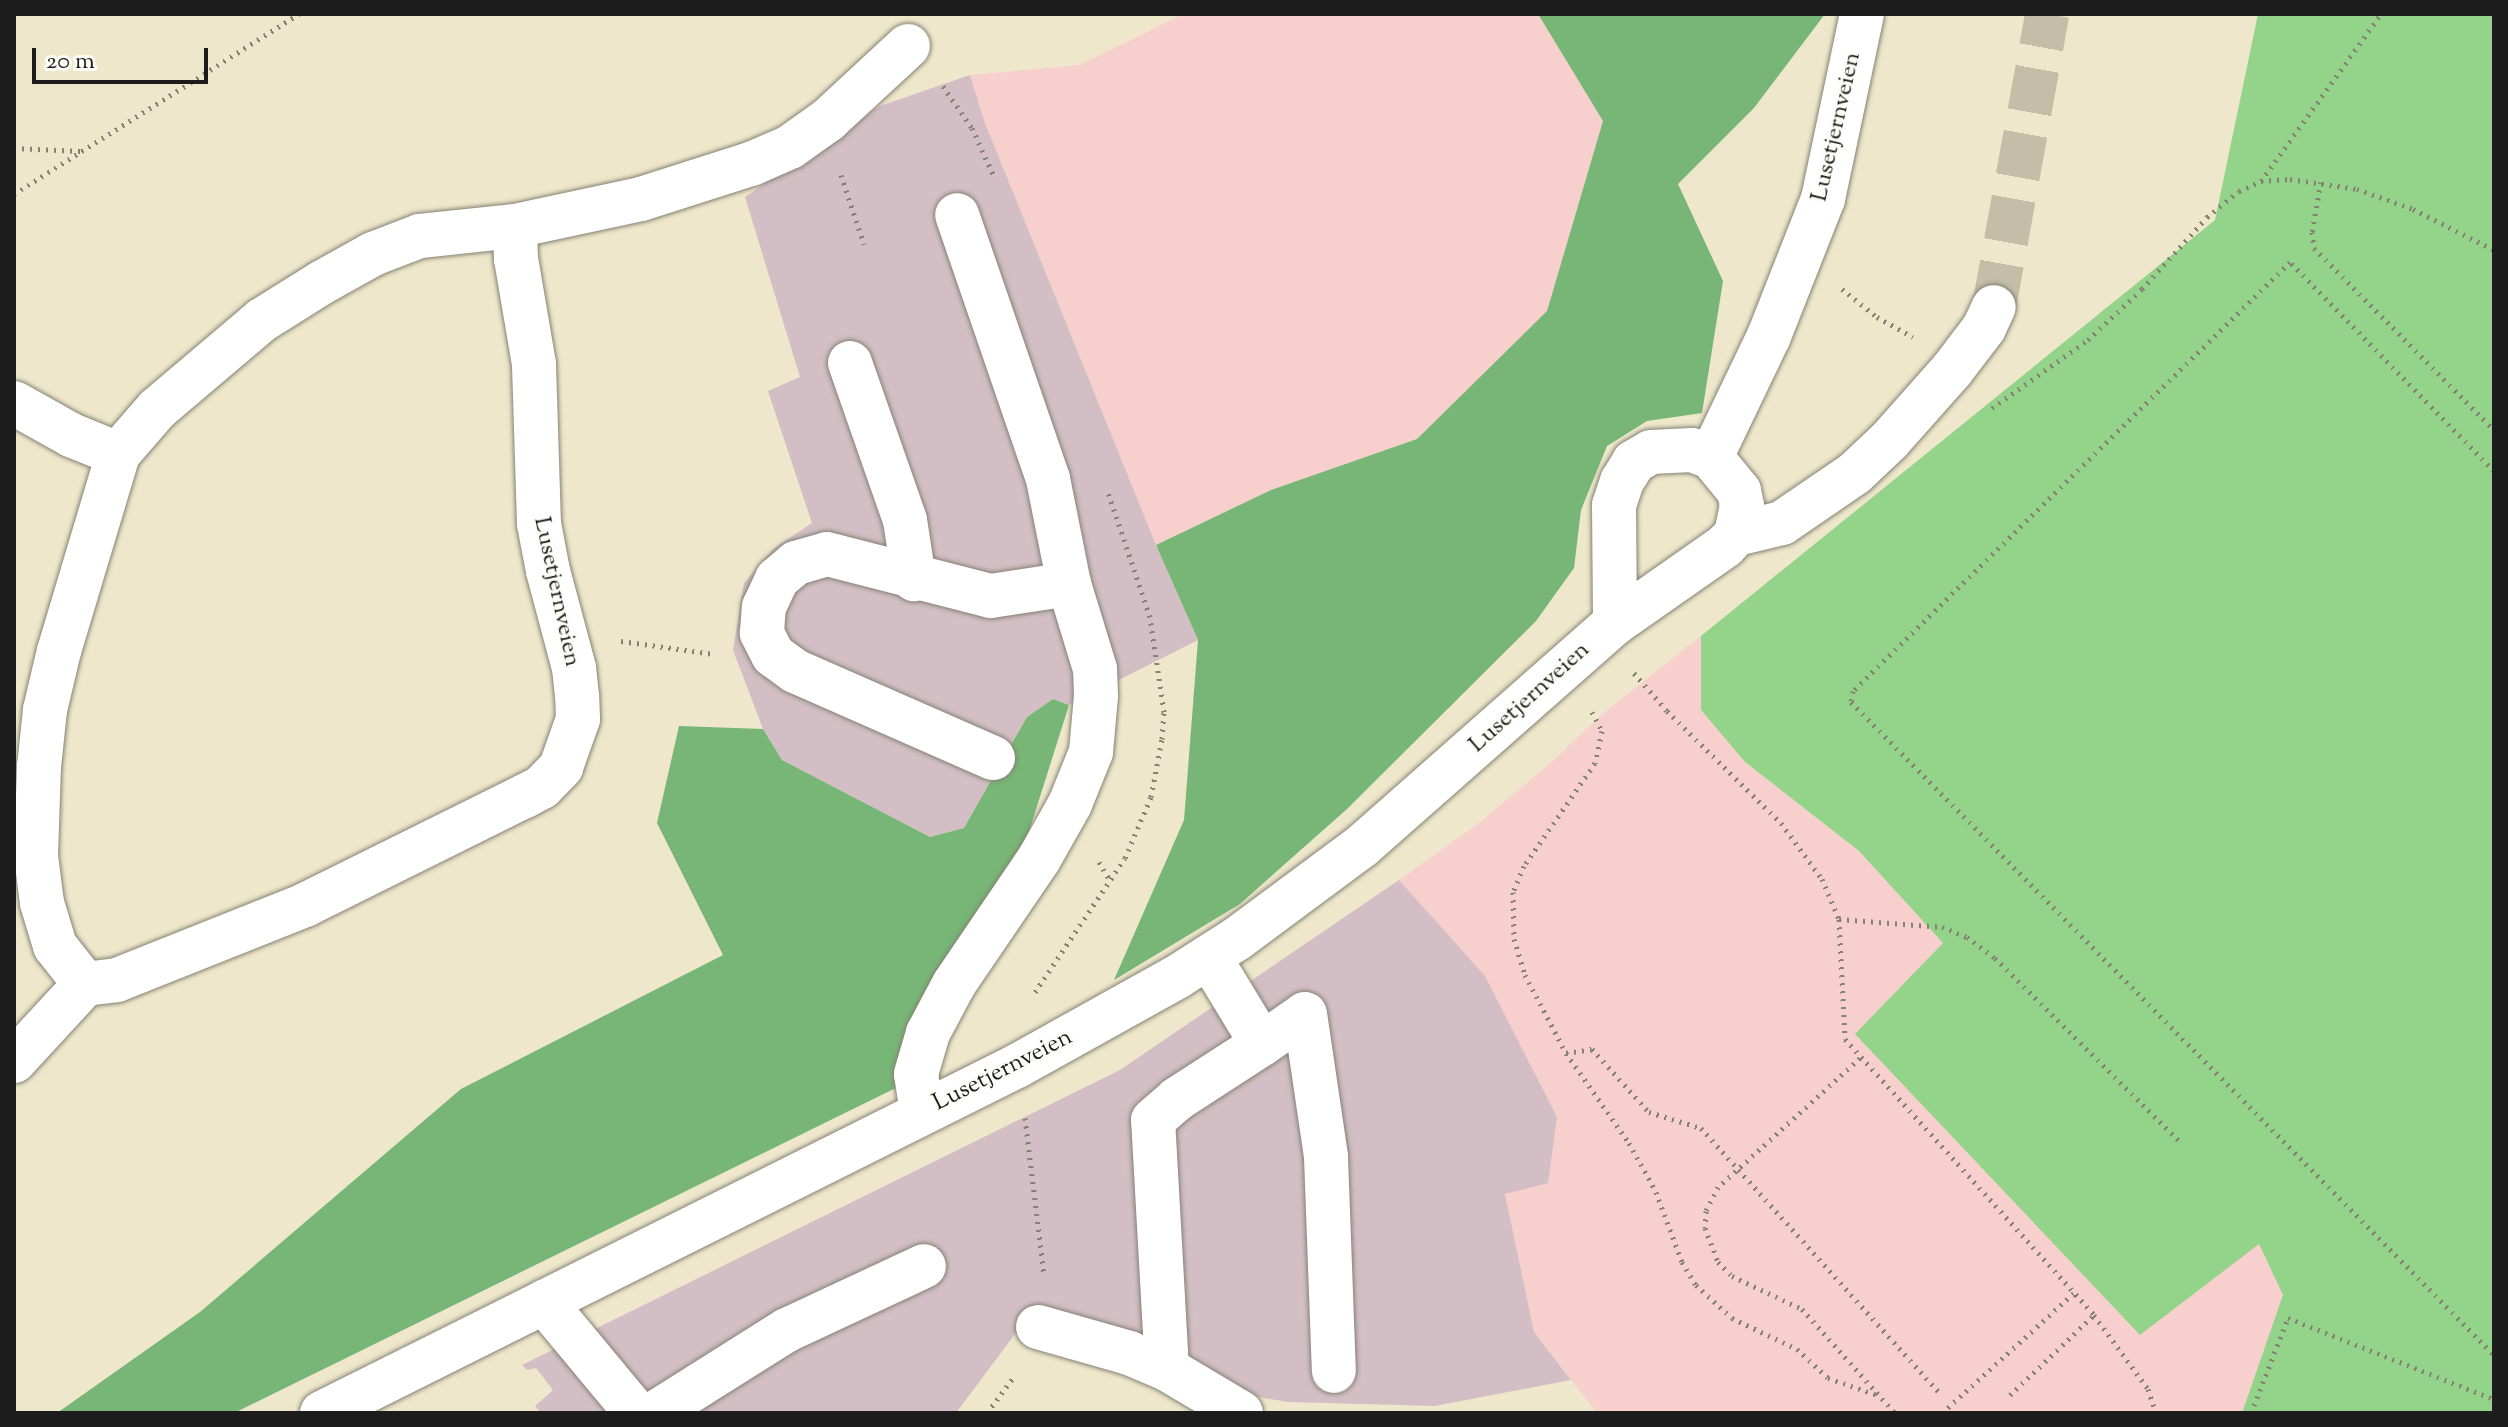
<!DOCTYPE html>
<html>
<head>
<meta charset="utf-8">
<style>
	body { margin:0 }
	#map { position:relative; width:2508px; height:1427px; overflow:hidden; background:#eee7cb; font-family:"Sorts Mill Goudy",serif }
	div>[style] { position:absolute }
	.built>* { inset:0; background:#f7d0ce }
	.industrial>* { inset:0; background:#d2bec4 }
	.green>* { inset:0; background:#94d48a }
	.forest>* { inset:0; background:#77b676 }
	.minor-tunnel>* { height:44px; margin-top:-22px; transform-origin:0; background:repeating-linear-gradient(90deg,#c4bea8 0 44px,transparent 0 66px) }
	.path>* { height:5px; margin-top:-2.5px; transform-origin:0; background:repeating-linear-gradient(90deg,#858274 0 2px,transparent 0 8px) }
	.roads { filter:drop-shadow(0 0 2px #858274) drop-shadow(0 0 2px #858274) }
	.minor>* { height:44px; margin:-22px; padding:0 22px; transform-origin:22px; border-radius:22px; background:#fff }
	span { translate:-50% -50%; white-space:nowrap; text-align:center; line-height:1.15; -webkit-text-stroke:6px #fdfcf7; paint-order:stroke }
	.street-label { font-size:24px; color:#1c1c1c }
	.frame { position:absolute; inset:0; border:16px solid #1c1c1c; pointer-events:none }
	.scale { position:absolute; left:32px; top:48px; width:176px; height:36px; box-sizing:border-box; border:4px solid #1c1c1c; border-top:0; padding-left:10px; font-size:24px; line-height:28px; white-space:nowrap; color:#1c1c1c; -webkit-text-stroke:6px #fdfcf7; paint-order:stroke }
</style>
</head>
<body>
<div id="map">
	<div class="built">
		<div style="clip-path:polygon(1183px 14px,1538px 14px,1603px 121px,1547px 311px,1417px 439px,1271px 490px,1156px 545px,985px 123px,970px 75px,1080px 65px)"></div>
		<div style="clip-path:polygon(1701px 636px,1701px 710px,1745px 762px,1859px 851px,1944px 943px,2259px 1244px,2284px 1295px,2242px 1413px,1597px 1413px,1534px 1332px,1505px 1194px,1399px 880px,1479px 823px,1548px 765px,1606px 711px)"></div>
	</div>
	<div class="industrial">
		<div style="clip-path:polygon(970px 75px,985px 123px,1156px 545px,1198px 640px,1069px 705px,1053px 699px,1027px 717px,964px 828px,930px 837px,782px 760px,763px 729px,733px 650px,744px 583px,773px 549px,812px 523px,768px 391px,800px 377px,745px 197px,880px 106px)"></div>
		<div style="clip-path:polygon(1399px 880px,1485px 976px,1557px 1117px,1548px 1183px,1505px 1194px,1534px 1332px,1571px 1380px,1435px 1406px,1289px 1402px,1213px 1390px,1018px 1330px,956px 1413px,541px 1413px,535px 1406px,553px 1390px,536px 1368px,527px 1370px,522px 1365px,1120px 1070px)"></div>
	</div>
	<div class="green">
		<div style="clip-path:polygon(2258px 14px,2494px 14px,2494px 1413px,2242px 1413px,2283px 1295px,2259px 1244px,2140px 1335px,1855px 1034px,1943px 943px,1859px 851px,1745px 762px,1701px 710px,1701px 636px,2215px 220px)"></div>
	</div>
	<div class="forest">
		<div style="clip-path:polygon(1538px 14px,1825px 14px,1754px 108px,1678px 184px,1723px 281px,1702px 413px,1647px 421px,1607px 446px,1581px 510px,1574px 568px,1536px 621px,1347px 809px,1240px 904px,1114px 980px,1184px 820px,1198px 640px,1156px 545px,1271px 490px,1417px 439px,1547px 311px,1603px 121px)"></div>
		<div style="clip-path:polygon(1053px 699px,1069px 705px,1026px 841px,912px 1080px,234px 1413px,57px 1413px,200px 1312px,461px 1089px,723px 955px,657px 823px,679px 726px,763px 729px,782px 760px,930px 837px,964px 828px,1027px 717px)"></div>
	</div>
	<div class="minor-tunnel">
		<div style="left:1994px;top:307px;width:298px;rotate:-79.7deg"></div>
	</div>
	<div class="path">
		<div style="left:943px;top:86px;width:51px;rotate:55.4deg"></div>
		<div style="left:972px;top:128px;width:51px;rotate:65.5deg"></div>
		<div style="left:14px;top:148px;width:67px;rotate:2.6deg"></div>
		<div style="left:841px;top:175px;width:73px;rotate:71.6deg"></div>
		<div style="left:2261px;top:181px;width:206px;rotate:-54.3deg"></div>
		<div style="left:2321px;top:182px;width:51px;rotate:100.2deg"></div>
		<div style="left:2312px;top:232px;width:16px;rotate:83deg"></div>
		<div style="left:2314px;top:248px;width:256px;rotate:45.3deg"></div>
		<div style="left:14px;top:194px;width:337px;rotate:-32.3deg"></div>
		<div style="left:1842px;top:289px;width:45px;rotate:38.7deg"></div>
		<div style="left:1877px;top:317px;width:41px;rotate:29.1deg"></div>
		<div style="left:1992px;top:408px;width:118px;rotate:-35.3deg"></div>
		<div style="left:2088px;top:340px;width:74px;rotate:-43.4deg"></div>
		<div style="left:2142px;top:289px;width:97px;rotate:-47.9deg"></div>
		<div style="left:2207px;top:217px;width:41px;rotate:-39.1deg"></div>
		<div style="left:2239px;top:191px;width:24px;rotate:-24deg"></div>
		<div style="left:2261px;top:181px;width:29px;rotate:-4deg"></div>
		<div style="left:2290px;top:179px;width:68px;rotate:8.5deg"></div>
		<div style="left:2357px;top:189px;width:59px;rotate:19.7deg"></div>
		<div style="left:2413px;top:209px;width:91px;rotate:26.8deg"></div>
		<div style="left:2494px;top:471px;width:292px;rotate:-134.3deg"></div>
		<div style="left:2290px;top:262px;width:612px;rotate:135.53deg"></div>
		<div style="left:1853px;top:691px;width:11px;rotate:100deg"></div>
		<div style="left:1851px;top:702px;width:916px;rotate:45.44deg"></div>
		<div style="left:621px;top:641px;width:94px;rotate:8deg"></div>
		<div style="left:1634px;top:673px;width:50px;rotate:49deg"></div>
		<div style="left:1667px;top:711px;width:160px;rotate:44.5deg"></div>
		<div style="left:1781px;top:823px;width:69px;rotate:53.8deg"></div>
		<div style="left:1822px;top:879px;width:43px;rotate:67deg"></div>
		<div style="left:1839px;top:919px;width:120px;rotate:87.1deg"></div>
		<div style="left:1845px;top:1039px;width:372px;rotate:47.9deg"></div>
		<div style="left:2094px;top:1315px;width:92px;rotate:53.9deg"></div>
		<div style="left:2148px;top:1389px;width:25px;rotate:72deg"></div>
		<div style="left:1592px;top:712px;width:21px;rotate:62deg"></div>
		<div style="left:1602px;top:731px;width:33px;rotate:102deg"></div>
		<div style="left:1595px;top:763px;width:125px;rotate:124.6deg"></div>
		<div style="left:1524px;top:866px;width:28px;rotate:113deg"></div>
		<div style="left:1513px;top:892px;width:47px;rotate:88.8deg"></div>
		<div style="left:1514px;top:939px;width:38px;rotate:73deg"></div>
		<div style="left:1525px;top:975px;width:88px;rotate:62.3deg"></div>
		<div style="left:1566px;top:1053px;width:110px;rotate:55deg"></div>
		<div style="left:1629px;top:1143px;width:56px;rotate:61.1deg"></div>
		<div style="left:1656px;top:1192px;width:75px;rotate:69.6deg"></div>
		<div style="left:1682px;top:1262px;width:27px;rotate:59deg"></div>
		<div style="left:1696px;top:1285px;width:49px;rotate:42.5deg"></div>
		<div style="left:1732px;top:1318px;width:72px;rotate:25.5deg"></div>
		<div style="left:1797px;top:1349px;width:42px;rotate:43.1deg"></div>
		<div style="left:1828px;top:1378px;width:55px;rotate:19.1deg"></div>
		<div style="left:1099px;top:862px;width:23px;rotate:59deg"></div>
		<div style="left:1839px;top:919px;width:103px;rotate:4.4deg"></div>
		<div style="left:1942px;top:927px;width:27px;rotate:22deg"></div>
		<div style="left:1967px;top:937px;width:35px;rotate:37deg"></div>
		<div style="left:1995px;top:958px;width:260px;rotate:44.8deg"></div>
		<div style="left:1035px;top:992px;width:161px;rotate:-56.1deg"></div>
		<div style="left:1125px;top:858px;width:66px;rotate:-66.9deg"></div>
		<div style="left:1151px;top:797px;width:59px;rotate:-79.3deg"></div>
		<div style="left:1162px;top:739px;width:27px;rotate:-86deg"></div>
		<div style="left:1164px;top:712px;width:96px;rotate:-98.4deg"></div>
		<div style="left:1150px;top:617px;width:132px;rotate:-108.6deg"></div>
		<div style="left:1566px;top:1053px;width:26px;rotate:-9deg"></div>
		<div style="left:1592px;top:1049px;width:85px;rotate:47.9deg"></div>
		<div style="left:1649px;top:1112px;width:54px;rotate:17.1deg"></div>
		<div style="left:1701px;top:1128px;width:359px;rotate:48deg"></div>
		<div style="left:1860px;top:1058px;width:192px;rotate:137.7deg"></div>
		<div style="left:1718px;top:1187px;width:27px;rotate:117deg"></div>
		<div style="left:1706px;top:1211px;width:17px;rotate:93deg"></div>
		<div style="left:1705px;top:1228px;width:36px;rotate:69deg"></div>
		<div style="left:1718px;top:1262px;width:20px;rotate:45deg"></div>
		<div style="left:1732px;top:1276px;width:77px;rotate:25.2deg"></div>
		<div style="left:1802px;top:1309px;width:140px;rotate:48.2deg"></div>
		<div style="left:1025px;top:1118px;width:158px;rotate:83.1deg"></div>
		<div style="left:2010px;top:1395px;width:116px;rotate:-43.6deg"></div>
		<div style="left:987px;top:1413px;width:47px;rotate:-53.6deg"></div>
		<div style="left:1942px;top:1413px;width:178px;rotate:-42.3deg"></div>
		<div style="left:2251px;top:1413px;width:102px;rotate:-68.7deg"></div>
		<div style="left:2288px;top:1318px;width:221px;rotate:21.5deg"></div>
	</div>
	<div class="roads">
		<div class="minor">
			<div style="left:850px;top:363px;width:166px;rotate:70.7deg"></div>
			<div style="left:905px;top:520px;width:60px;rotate:81.3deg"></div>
			<div style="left:14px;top:403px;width:65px;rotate:29.3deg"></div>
			<div style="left:71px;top:435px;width:51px;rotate:22deg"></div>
			<div style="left:1711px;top:457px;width:134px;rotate:-64.4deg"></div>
			<div style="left:1769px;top:336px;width:147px;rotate:-68.5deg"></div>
			<div style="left:1823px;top:199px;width:189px;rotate:-78.1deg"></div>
			<div style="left:1736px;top:534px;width:47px;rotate:-13.4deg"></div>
			<div style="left:1782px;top:523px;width:88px;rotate:-34.4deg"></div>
			<div style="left:1855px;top:473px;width:47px;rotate:-43.3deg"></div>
			<div style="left:1889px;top:441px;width:95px;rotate:-48.4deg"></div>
			<div style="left:1952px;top:370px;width:53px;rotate:-52.7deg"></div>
			<div style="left:1984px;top:328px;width:23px;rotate:-65deg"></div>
			<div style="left:993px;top:758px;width:216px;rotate:-156.3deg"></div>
			<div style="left:795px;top:671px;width:27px;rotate:-144deg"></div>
			<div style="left:773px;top:655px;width:25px;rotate:-117deg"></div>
			<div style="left:762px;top:633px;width:26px;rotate:-86deg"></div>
			<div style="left:764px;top:607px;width:31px;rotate:-65deg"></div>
			<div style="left:777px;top:579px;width:25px;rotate:-40deg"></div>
			<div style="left:796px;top:563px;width:32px;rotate:-16deg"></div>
			<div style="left:827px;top:554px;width:169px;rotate:14.4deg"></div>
			<div style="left:991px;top:596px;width:79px;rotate:-8.7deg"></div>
			<div style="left:85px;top:984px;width:48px;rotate:-128.3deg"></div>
			<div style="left:55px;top:946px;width:45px;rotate:-106.8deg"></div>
			<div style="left:42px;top:903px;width:47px;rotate:-97.3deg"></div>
			<div style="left:36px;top:856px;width:89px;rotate:-88.1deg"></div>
			<div style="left:39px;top:767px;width:57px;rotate:-84deg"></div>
			<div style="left:45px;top:710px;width:61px;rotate:-76.7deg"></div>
			<div style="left:59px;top:651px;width:206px;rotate:-73.3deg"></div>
			<div style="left:118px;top:454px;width:60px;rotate:-49.1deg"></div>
			<div style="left:157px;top:409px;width:138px;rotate:-40.3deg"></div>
			<div style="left:262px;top:320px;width:70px;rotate:-32.1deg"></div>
			<div style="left:321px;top:283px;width:60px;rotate:-29.1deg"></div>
			<div style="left:373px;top:254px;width:50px;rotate:-21deg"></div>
			<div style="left:420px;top:236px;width:96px;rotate:-6deg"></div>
			<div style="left:1262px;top:1044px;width:52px;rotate:-34.9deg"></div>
			<div style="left:1305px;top:1014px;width:145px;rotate:81.6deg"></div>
			<div style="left:1326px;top:1157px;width:214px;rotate:87.9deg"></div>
			<div style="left:14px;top:1061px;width:105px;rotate:-47.3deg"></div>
			<div style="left:85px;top:984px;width:32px;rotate:-7deg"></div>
			<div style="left:117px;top:980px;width:202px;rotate:-21.7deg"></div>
			<div style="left:305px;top:905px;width:246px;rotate:-26.4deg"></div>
			<div style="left:525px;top:796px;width:19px;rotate:-28deg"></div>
			<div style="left:542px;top:787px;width:28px;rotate:-46deg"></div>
			<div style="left:561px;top:767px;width:51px;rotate:-70.5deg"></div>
			<div style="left:578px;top:719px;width:23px;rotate:-92deg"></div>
			<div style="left:577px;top:696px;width:28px;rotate:-96deg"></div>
			<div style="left:574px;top:668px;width:100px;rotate:-105deg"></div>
			<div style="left:548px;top:571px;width:48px;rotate:-100.8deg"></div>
			<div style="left:539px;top:524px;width:160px;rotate:-91.8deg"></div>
			<div style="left:534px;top:364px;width:107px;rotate:-99.7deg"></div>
			<div style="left:516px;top:259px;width:33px;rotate:-92deg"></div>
			<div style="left:515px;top:226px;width:129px;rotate:-12.1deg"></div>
			<div style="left:641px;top:199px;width:115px;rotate:-17.7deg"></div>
			<div style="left:751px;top:164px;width:43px;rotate:-23.6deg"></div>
			<div style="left:790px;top:147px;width:47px;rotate:-35.4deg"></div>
			<div style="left:828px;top:120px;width:109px;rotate:-42.8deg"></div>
			<div style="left:922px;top:1112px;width:38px;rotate:-99deg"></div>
			<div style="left:916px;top:1074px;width:43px;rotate:-73.7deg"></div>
			<div style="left:928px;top:1033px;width:55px;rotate:-62deg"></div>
			<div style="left:954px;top:984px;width:151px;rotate:-55.8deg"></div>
			<div style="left:1039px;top:859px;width:63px;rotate:-60.6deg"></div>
			<div style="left:1070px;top:804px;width:56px;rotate:-68deg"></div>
			<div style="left:1091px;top:752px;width:56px;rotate:-84.9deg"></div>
			<div style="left:1096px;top:696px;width:27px;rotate:-92deg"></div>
			<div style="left:1095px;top:669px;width:89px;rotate:-107deg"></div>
			<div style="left:1069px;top:584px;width:107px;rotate:-101.3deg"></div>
			<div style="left:1048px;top:479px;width:279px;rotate:-109deg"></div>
			<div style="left:544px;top:1302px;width:144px;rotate:50.3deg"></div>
			<div style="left:1038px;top:1327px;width:95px;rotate:15.9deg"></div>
			<div style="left:1129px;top:1353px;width:41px;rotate:22.8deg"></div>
			<div style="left:1167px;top:1369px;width:86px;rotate:30.7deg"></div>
			<div style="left:1167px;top:1369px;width:249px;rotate:-93.2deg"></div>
			<div style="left:1153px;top:1120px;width:32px;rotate:-41deg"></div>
			<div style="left:1177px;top:1099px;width:101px;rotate:-32.9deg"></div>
			<div style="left:1262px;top:1044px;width:102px;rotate:-121.3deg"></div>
			<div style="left:322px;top:1413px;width:777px;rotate:-26.53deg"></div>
			<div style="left:1017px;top:1066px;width:183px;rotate:-29.1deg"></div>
			<div style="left:1177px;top:977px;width:72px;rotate:-32.6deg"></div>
			<div style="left:1238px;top:938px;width:154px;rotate:-36.6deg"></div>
			<div style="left:1362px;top:846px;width:337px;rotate:-41.4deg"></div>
			<div style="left:1615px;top:623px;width:134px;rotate:-35deg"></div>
			<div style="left:1725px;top:546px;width:16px;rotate:-47deg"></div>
			<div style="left:1736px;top:534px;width:29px;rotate:-78deg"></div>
			<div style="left:1742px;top:506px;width:15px;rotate:-101deg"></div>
			<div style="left:1739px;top:491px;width:44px;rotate:-129.5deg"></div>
			<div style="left:1711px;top:457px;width:20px;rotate:-160deg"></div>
			<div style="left:1692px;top:450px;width:41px;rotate:177.2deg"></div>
			<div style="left:1651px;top:452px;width:20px;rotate:150deg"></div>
			<div style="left:1634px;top:462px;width:22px;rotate:122deg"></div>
			<div style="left:1622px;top:481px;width:25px;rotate:108deg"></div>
			<div style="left:1614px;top:505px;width:118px;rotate:89.5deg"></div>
			<div style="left:655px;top:1413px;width:156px;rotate:-32.2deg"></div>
			<div style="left:787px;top:1330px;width:151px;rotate:-25deg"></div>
		</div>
	</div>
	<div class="street-label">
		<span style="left:1837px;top:127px;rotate:-77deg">Lusetjernveien</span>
		<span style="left:556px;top:592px;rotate:78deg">Lusetjernveien</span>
		<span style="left:1530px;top:698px;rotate:-42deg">Lusetjernveien</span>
		<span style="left:1003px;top:1071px;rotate:-27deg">Lusetjernveien</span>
	</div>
	<div class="frame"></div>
	<div class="scale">20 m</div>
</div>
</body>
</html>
